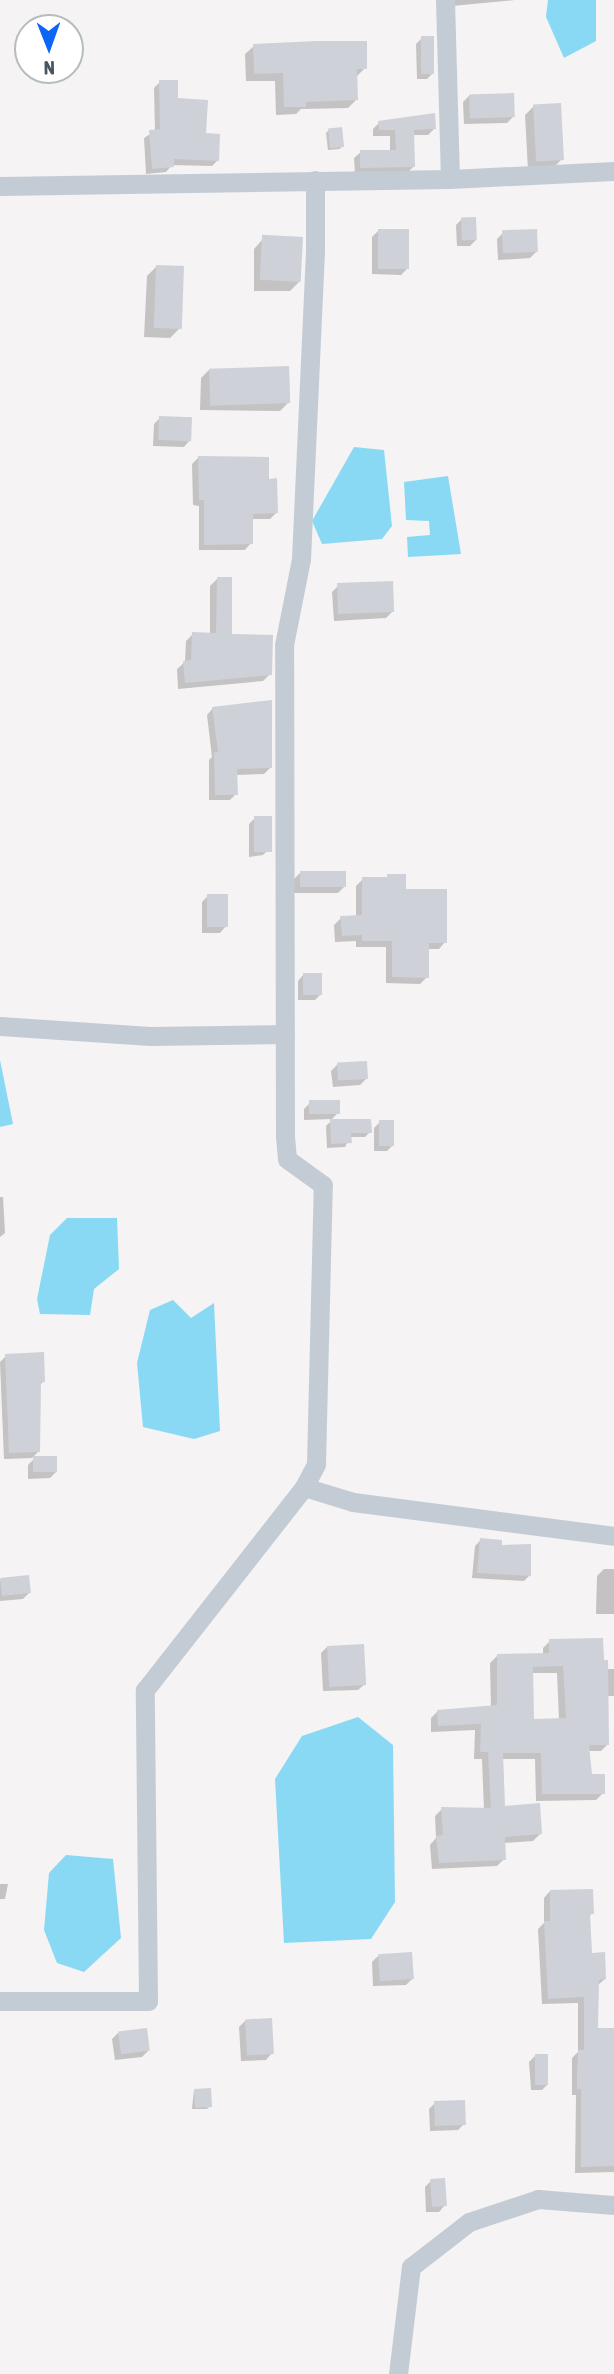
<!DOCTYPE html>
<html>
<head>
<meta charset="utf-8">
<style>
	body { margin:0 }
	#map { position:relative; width:614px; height:2374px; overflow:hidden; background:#f5f3f3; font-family:"Asap Condensed",sans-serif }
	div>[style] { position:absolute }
	.water>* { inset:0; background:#89d9f4 }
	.shadow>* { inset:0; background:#0003 }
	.building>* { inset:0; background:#ced1d8; transform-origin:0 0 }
	.minor>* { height:19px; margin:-9.5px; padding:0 9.5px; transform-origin:9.5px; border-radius:9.5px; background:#c3ccd5 }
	span { translate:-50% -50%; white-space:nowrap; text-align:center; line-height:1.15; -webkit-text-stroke:5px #fff; paint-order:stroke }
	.north { position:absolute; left:14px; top:14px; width:70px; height:70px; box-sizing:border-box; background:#fff; border:2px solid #b6bbc0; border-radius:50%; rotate:179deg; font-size:19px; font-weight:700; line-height:28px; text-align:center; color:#485562 }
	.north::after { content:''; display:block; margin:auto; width:24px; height:32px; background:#0c66f5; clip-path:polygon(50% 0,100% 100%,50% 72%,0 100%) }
</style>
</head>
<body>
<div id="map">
	<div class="water">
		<div style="clip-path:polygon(548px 0,596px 0,596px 41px,564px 58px,546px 17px)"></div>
		<div style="clip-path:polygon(354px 447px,384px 450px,392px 526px,382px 539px,322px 544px,312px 521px)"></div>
		<div style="clip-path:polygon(448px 476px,461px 554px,408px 557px,407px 537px,430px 535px,429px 521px,406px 520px,404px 482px)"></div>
		<div style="clip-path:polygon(0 1060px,13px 1124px,0 1127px)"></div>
		<div style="clip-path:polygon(67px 1218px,117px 1218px,119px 1269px,94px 1289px,90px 1315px,40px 1314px,37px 1299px,50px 1235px)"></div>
		<div style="clip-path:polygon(173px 1300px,191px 1318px,214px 1303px,220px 1431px,194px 1439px,143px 1427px,137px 1363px,150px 1310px)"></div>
		<div style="clip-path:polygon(358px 1717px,393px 1745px,395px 1902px,371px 1939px,284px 1943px,275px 1779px,302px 1736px)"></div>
		<div style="clip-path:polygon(66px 1855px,113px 1859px,121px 1938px,84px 1972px,57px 1963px,44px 1930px,49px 1873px)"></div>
	</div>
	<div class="shadow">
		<div style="clip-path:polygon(452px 0,515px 0,452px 6px)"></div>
		<div style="clip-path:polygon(422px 38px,433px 73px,427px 79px,417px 79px,416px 44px)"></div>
		<div style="clip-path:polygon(254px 46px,365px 68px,356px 77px,356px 100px,348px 108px,301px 109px,296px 114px,276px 115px,275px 81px,246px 81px,245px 54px)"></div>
		<div style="clip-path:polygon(160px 82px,204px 135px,218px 160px,212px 166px,172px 165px,166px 172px,146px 174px,144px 138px,155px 131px,154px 88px)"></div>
		<div style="clip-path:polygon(469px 96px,513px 117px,507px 123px,464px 124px,463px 102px)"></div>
		<div style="clip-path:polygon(534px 106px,562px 159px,553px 168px,528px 170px,525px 115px)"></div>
		<div style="clip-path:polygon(379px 123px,434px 129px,428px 135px,412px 135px,413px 167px,407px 173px,355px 174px,354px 158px,361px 152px,390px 152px,390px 136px,373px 136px,373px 129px)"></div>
		<div style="clip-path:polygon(329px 130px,342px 146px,340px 149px,328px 150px,326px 133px)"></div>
		<div style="clip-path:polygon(462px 219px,476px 240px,470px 246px,457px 246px,456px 225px)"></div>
		<div style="clip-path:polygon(378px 231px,407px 269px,401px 275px,372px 274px,372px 237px)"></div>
		<div style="clip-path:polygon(503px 233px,537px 251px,530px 258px,498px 260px,497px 239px)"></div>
		<div style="clip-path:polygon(263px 239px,300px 281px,290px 291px,254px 291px,254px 249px)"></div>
		<div style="clip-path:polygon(156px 267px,179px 329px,170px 338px,144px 337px,147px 276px)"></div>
		<div style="clip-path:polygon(209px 370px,288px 403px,280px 411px,200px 410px,201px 378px)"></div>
		<div style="clip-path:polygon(160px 418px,190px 440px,184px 447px,153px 446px,154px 424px)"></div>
		<div style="clip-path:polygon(198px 458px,267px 480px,276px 513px,270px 519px,252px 519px,251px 543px,245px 550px,199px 550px,199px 506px,193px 505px,192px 464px)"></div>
		<div style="clip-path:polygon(217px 579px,230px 635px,270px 674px,263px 681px,178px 689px,177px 669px,185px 662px,186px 641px,193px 634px,210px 634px,210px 586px)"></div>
		<div style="clip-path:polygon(338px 586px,392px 612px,386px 618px,334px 621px,332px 592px)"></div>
		<div style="clip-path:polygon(213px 708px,270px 768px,264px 774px,236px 775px,236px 794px,230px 800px,209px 800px,209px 760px,212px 757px,207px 715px)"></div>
		<div style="clip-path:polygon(255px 818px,269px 849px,263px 855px,249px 857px,249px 824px)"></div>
		<div style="clip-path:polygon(300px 873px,344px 887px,338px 893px,294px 893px,294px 879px)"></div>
		<div style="clip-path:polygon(404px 876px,404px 891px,445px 942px,439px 949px,427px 949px,427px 977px,420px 984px,386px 983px,386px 947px,356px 947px,356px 941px,335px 942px,334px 925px,341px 918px,356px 917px,356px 886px,363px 879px)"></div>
		<div style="clip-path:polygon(208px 896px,226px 926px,220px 933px,202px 933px,202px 902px)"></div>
		<div style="clip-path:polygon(304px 974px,321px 994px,315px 1000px,298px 1000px,298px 981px)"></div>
		<div style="clip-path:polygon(338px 1064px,366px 1079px,360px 1085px,333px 1087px,331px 1071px)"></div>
		<div style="clip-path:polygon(310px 1103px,338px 1113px,332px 1119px,304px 1120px,304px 1109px)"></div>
		<div style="clip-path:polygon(331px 1121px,370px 1132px,365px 1137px,350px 1137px,345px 1147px,327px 1148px,326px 1126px)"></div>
		<div style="clip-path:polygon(380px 1122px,393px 1145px,387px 1151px,374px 1151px,374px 1128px)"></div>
		<div style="clip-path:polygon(0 1197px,3px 1197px,5px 1233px,0 1237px)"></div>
		<div style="clip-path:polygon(6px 1356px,44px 1381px,39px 1386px,38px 1452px,32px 1458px,4px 1459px,0 1362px)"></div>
		<div style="clip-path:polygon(34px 1459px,56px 1472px,50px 1478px,28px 1479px,28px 1465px)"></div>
		<div style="clip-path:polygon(481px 1540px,500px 1547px,530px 1575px,524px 1581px,472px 1578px,475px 1546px)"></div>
		<div style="clip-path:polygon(604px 1569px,614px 1569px,614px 1614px,596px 1614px,597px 1576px)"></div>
		<div style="clip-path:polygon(0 1580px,29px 1593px,23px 1599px,0 1601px)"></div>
		<div style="clip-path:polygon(evenodd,550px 1641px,602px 1662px,606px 1669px,614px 1669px,614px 1696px,607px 1696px,608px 1744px,601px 1751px,588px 1751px,590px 1775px,603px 1793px,596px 1800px,536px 1801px,535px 1759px,501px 1759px,503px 1807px,540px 1834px,533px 1841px,503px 1843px,504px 1859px,497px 1866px,432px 1869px,430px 1845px,436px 1838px,435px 1816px,442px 1809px,484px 1810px,482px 1759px,474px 1759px,475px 1730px,431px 1732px,431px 1718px,438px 1711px,491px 1708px,490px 1663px,497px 1656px,543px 1655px,543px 1648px,550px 1641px,532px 1673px,557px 1673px,559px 1720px,532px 1721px,532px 1673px)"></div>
		<div style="clip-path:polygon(328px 1646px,365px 1684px,358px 1690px,323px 1691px,321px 1653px)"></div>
		<div style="clip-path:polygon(0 1884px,8px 1884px,5px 1899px,0 1899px)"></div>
		<div style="clip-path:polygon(550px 1891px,592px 1913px,589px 1917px,590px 1955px,605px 1979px,598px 1985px,597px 2029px,614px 2029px,614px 2172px,575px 2173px,576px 2095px,572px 2095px,572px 2058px,578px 2052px,578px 2003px,542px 2004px,538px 1929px,544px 1923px,544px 1898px)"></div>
		<div style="clip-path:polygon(378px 1956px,412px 1979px,406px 1985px,373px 1986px,372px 1962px)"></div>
		<div style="clip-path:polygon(245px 2021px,272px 2053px,266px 2060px,241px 2061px,239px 2027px)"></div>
		<div style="clip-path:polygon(118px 2033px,148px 2051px,142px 2057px,115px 2060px,112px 2039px)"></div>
		<div style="clip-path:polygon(535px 2056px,548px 2084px,542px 2090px,531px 2090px,529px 2062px)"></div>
		<div style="clip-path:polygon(194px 2090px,210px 2106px,207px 2109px,192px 2109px)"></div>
		<div style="clip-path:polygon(435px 2103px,464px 2124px,458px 2130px,430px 2131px,429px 2109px)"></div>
		<div style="clip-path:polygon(431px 2181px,445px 2205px,439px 2212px,426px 2212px,425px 2187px)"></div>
	</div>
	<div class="building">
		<div style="left:421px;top:36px;width:13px;height:38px"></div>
		<div style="clip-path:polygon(316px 41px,367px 41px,367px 69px,357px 69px,358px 100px,306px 102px,306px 107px,284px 107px,283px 73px,254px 74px,253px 44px)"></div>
		<div style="clip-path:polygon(159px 80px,178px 80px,178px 98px,208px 100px,206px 133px,220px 134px,219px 161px,174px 159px,174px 167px,152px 169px,149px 130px,160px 129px)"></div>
		<div style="left:514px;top:93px;width:24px;height:45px;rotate:88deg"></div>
		<div style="left:561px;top:103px;width:57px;height:28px;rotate:87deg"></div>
		<div style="clip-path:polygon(435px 113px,436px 129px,414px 130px,415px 167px,360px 168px,360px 150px,396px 150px,395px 130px,379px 130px,378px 121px)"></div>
		<div style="left:342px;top:127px;width:20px;height:14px;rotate:84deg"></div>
		<div style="left:476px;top:217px;width:23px;height:15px;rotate:88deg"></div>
		<div style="left:378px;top:229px;width:31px;height:40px"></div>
		<div style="left:537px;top:229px;width:23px;height:35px;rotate:88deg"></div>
		<div style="left:303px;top:237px;width:45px;height:41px;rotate:93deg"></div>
		<div style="left:156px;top:265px;width:28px;height:63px;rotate:2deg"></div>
		<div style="left:289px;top:366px;width:37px;height:80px;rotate:88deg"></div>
		<div style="left:159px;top:416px;width:33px;height:24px;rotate:2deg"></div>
		<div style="clip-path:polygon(198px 456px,269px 457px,269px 479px,277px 478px,278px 513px,253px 514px,253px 544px,204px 545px,204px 500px,199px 500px)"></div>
		<div style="clip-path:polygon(217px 577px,232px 577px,232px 634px,273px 635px,272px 675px,185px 683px,183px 661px,191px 660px,192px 632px,216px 633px)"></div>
		<div style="left:393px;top:581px;width:31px;height:56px;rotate:88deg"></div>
		<div style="clip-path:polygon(272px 700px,272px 768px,237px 769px,238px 795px,215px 795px,214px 752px,218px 752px,212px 707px)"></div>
		<div style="left:254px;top:816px;width:18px;height:36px"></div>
		<div style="left:300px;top:871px;width:46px;height:16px"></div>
		<div style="clip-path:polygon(387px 874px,406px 874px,406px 889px,447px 889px,447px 943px,429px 943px,429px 978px,392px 977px,392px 941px,362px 941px,362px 935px,342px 936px,340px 916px,362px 915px,362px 877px,387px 877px)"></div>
		<div style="left:207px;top:894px;width:21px;height:33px"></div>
		<div style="left:303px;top:973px;width:19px;height:22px"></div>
		<div style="left:367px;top:1061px;width:18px;height:30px;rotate:87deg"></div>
		<div style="left:340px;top:1100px;width:14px;height:31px;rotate:90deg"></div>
		<div style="clip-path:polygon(330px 1119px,371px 1119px,372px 1133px,351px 1133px,352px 1143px,331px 1144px)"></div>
		<div style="left:379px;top:1120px;width:15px;height:26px"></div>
		<div style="clip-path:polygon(44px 1352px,45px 1382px,41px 1382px,40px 1452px,9px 1453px,5px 1354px)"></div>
		<div style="left:57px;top:1456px;width:16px;height:24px;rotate:90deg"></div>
		<div style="clip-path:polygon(480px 1538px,502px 1540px,502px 1545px,531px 1544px,531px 1576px,477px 1573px)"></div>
		<div style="left:29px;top:1575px;width:18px;height:29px;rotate:84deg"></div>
		<div style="clip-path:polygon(evenodd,603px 1638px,604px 1660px,608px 1660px,609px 1745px,589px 1745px,592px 1774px,605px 1774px,605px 1794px,542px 1794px,541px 1753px,503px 1753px,505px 1806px,540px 1803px,542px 1834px,505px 1837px,506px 1860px,439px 1863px,436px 1836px,443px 1835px,441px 1807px,491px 1808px,488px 1752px,480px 1752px,481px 1724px,438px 1726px,437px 1710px,497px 1705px,497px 1654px,549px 1653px,549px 1639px,603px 1638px,563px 1666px,566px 1718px,534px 1719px,533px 1667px,563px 1666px)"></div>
		<div style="left:364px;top:1644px;width:41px;height:37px;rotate:87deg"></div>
		<div style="clip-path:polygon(593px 1889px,594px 1914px,590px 1914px,592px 1953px,605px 1952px,606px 1979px,599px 1980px,598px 2028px,614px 2028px,614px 2166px,581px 2167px,581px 2089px,577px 2089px,577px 2076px,578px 2050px,584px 2050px,584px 1997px,548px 1999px,544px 1921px,550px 1921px,550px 1890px)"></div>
		<div style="left:412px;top:1952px;width:27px;height:34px;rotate:86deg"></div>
		<div style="left:272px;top:2018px;width:36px;height:27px;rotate:87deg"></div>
		<div style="left:147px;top:2028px;width:23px;height:29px;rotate:83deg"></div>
		<div style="left:535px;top:2054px;width:13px;height:31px"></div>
		<div style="left:211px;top:2088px;width:19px;height:17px;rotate:87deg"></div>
		<div style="left:465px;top:2100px;width:25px;height:31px;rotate:88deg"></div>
		<div style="left:445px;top:2178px;width:28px;height:15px;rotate:86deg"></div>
	</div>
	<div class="minor">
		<div style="left:445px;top:0;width:179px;rotate:88.4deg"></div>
		<div style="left:0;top:186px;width:450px;rotate:-0.9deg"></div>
		<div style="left:450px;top:179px;width:164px;rotate:-2.8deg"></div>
		<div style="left:0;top:1026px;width:150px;rotate:3.8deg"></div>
		<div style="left:150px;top:1036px;width:135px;rotate:-0.8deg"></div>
		<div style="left:304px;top:1487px;width:51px;rotate:17deg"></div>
		<div style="left:353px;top:1502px;width:263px;rotate:7.4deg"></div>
		<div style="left:0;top:2001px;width:148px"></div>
		<div style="left:148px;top:2001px;width:311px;rotate:-90.6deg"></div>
		<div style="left:145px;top:1690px;width:258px;rotate:-51.9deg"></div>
		<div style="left:304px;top:1487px;width:26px;rotate:-62deg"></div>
		<div style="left:316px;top:1464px;width:279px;rotate:-88.6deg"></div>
		<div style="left:323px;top:1185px;width:44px;rotate:-144.2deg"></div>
		<div style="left:287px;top:1159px;width:24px;rotate:-95deg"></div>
		<div style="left:285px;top:1135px;width:490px;rotate:-90.1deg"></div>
		<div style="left:284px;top:645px;width:88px;rotate:-78.8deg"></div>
		<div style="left:301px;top:559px;width:305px;rotate:-87.4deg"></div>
		<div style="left:315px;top:254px;width:74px;rotate:-90deg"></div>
		<div style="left:398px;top:2374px;width:108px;rotate:-83.1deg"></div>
		<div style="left:411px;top:2267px;width:73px;rotate:-37.8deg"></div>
		<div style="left:469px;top:2222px;width:73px;rotate:-18.4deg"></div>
		<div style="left:538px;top:2199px;width:76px;rotate:4.5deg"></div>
	</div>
	<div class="north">N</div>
</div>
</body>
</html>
